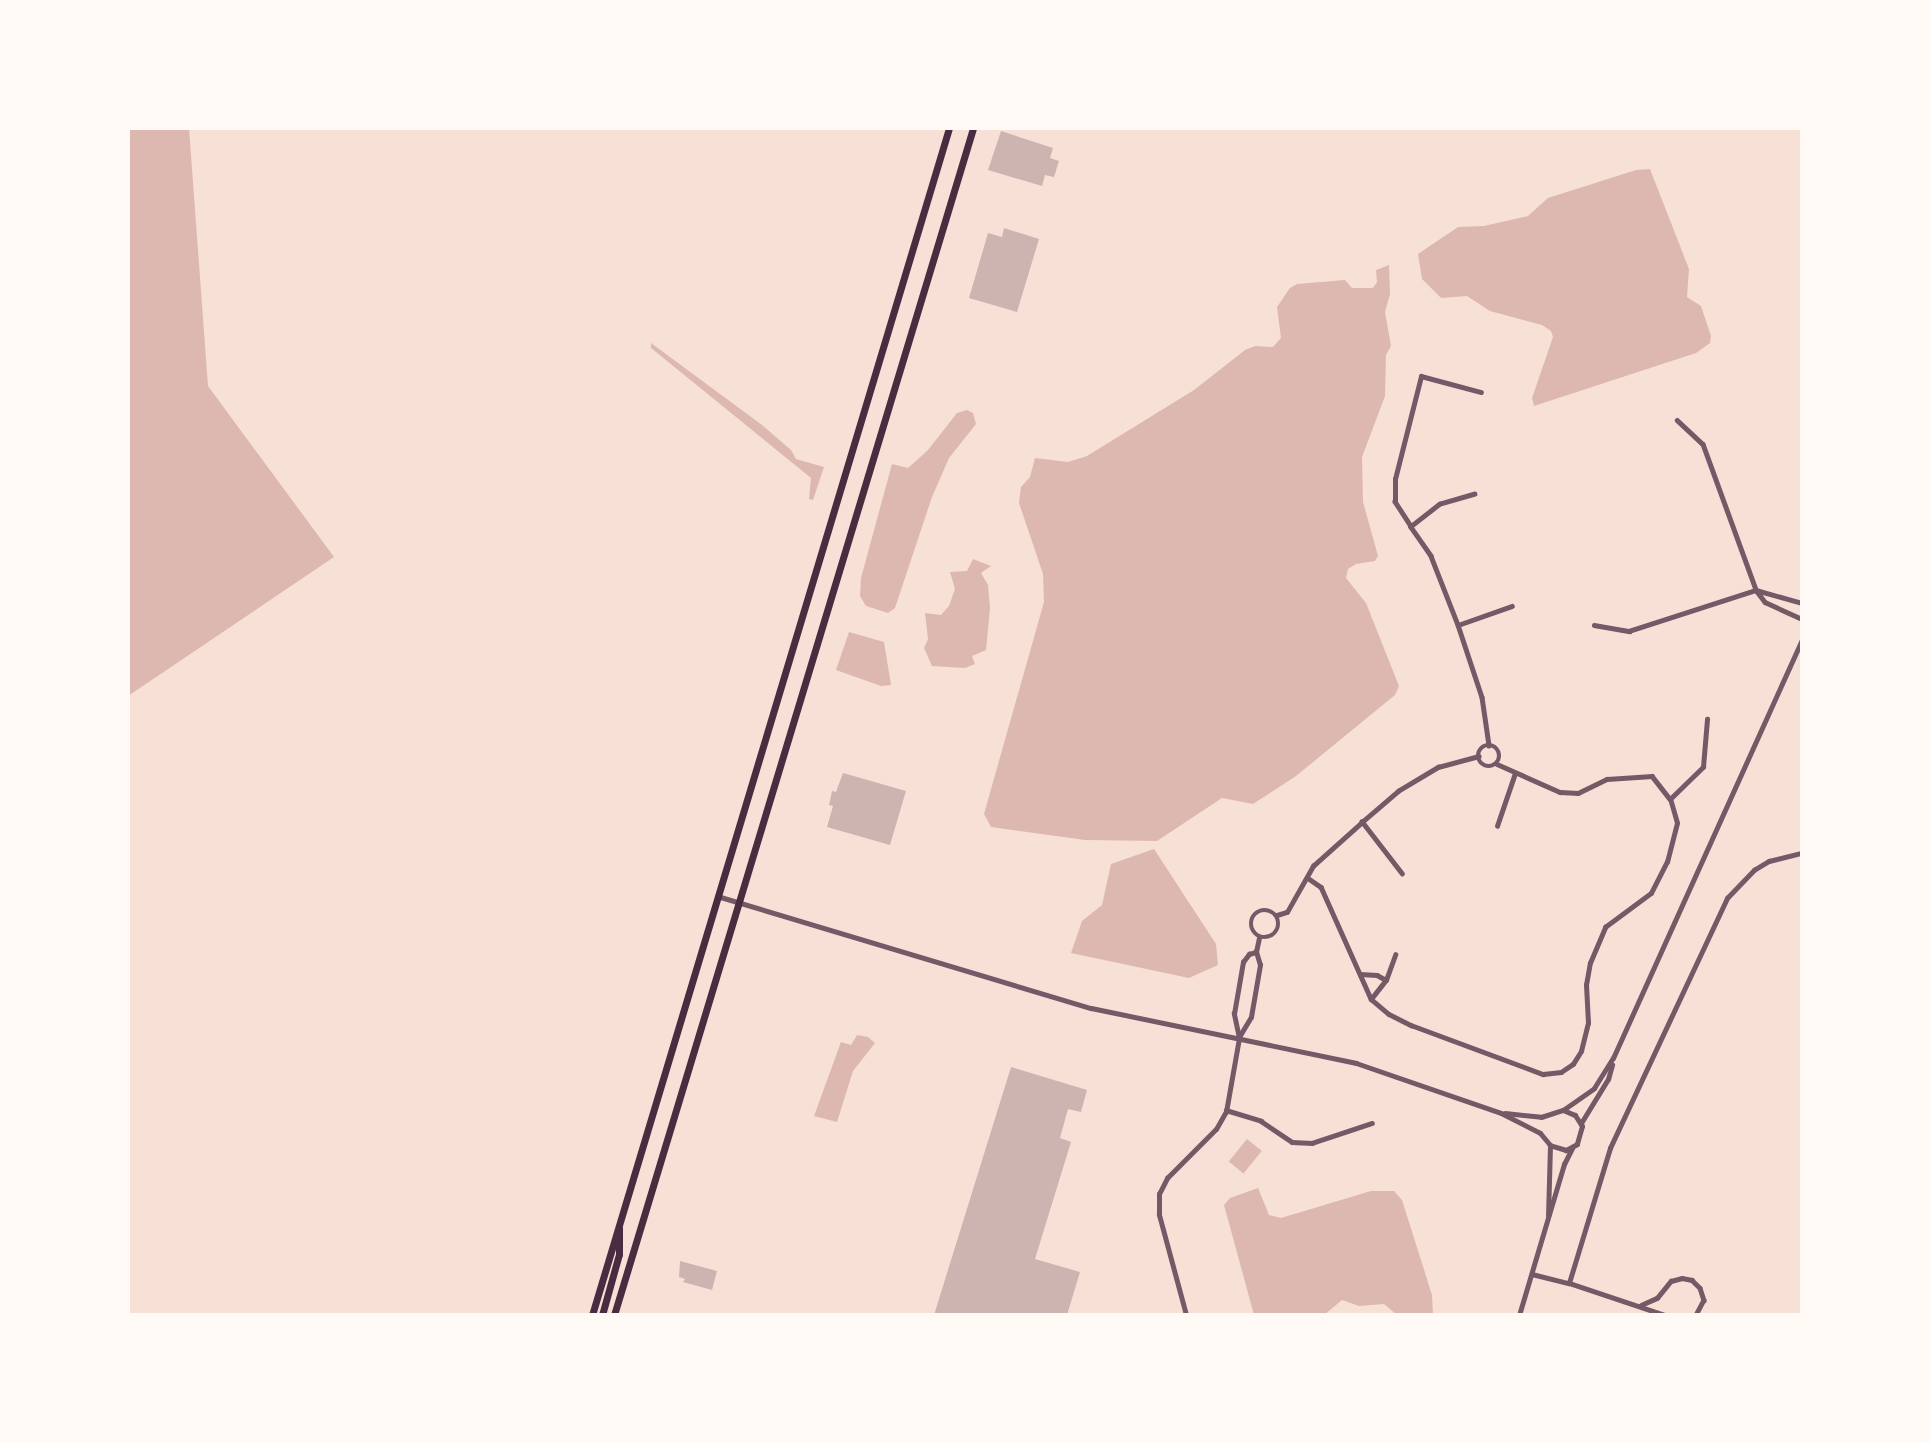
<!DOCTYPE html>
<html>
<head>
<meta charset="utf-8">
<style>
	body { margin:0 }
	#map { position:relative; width:1930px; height:1443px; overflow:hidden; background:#f7e1d7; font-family:"Roboto Condensed",sans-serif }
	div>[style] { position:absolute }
	.water>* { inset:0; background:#dcb8b0; transform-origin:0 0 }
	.building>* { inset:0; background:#ccb4b1 }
	.minor>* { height:4.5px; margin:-2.25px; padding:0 2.25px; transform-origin:2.25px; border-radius:2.25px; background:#755966 }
	.minor>.ring { margin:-2.25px; padding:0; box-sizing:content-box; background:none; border:4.5px solid #755966; border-radius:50% }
	.tertiary>* { height:5px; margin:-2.5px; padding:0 2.5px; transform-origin:2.5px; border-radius:2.5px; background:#755966 }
	.primary>* { height:7px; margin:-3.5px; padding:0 3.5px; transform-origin:3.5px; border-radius:3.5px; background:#4a2c40 }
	span { translate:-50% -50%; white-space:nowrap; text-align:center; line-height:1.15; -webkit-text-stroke:5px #fffaf5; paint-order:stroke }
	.frame { position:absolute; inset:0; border:130px solid #fffaf5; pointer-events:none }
</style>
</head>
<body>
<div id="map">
	<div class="water">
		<div style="clip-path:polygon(128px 128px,189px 128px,208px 386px,334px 557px,128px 696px)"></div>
		<div style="clip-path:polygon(1650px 169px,1689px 269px,1687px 297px,1701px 306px,1711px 336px,1710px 343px,1696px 353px,1534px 406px,1532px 398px,1553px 337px,1551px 331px,1542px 325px,1490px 311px,1467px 296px,1441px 298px,1422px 279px,1418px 254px,1458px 227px,1484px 226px,1528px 216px,1548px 198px,1636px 170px)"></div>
		<div style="clip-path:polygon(1389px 265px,1390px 294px,1385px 312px,1391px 346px,1386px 355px,1385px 396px,1362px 457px,1363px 502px,1378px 556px,1375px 561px,1356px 564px,1348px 569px,1346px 578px,1366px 603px,1399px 686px,1395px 695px,1296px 776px,1253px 804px,1222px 798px,1157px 841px,1085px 840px,991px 827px,984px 814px,1044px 602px,1043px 574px,1019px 503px,1021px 487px,1030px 477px,1035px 458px,1068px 462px,1087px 456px,1194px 390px,1245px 350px,1255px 346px,1273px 347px,1281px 338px,1277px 307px,1290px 288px,1297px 284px,1345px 280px,1352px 288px,1373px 288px,1377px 282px,1376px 270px)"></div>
		<div style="clip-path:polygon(651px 343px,762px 425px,791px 450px,796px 459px,824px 467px,813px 500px,809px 499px,811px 478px,651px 348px)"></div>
		<div style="clip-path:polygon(967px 410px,973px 413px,976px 424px,949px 458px,932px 497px,895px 608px,888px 613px,866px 606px,860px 596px,861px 578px,892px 464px,908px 468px,928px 450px,957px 413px)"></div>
		<div style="clip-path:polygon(973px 559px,991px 566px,981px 573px,988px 585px,990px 608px,986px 650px,972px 656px,975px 664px,965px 668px,932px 666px,924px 648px,928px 639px,925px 613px,941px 615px,949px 606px,955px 589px,950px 572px,967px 571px)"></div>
		<div style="clip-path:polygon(849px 632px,884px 642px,891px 685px,881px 686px,836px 670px)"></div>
		<div style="clip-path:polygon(1154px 849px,1216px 944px,1218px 965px,1189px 978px,1071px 953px,1082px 921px,1102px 905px,1111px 864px)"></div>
		<div style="clip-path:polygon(857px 1035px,868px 1037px,875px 1043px,853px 1071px,837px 1122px,814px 1116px,841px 1042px,851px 1045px)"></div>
		<div style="left:1247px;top:1139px;width:19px;height:29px;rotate:39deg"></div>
		<div style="clip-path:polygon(1258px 1188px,1269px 1215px,1281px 1218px,1371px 1191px,1394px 1191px,1402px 1200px,1432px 1295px,1433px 1315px,1397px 1315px,1384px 1304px,1359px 1306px,1342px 1300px,1324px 1315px,1254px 1315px,1224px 1205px,1230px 1198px)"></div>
	</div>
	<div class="building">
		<div style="clip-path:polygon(1001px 131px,1053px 148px,1050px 158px,1059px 161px,1054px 177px,1045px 175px,1042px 186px,988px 170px)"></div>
		<div style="clip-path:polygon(1004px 228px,1039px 239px,1017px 312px,969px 298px,988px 233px,1002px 237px)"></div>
		<div style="clip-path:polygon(843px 773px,906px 791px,890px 845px,827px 827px,833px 806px,829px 805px,832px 791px,836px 792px)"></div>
		<div style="clip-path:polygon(1011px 1067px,1087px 1090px,1081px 1112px,1068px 1109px,1060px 1138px,1071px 1142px,1035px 1259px,1080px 1272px,1067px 1315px,934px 1315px)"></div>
		<div style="clip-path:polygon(680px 1261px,717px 1271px,712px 1290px,683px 1282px,685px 1279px,679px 1277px)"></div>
	</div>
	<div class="minor">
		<div style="left:1677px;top:420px;width:35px;rotate:43deg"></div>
		<div style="left:1703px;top:444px;width:155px;rotate:70deg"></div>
		<div style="left:1756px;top:590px;width:15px;rotate:53deg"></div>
		<div style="left:1765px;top:602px;width:41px;rotate:24.7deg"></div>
		<div style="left:1475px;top:494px;width:36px;rotate:164deg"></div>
		<div style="left:1440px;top:504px;width:37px;rotate:142deg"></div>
		<div style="left:1411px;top:527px;width:30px;rotate:-123deg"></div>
		<div style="left:1395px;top:502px;width:23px;rotate:-90deg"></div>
		<div style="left:1395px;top:479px;width:106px;rotate:-75.8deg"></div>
		<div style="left:1421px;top:376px;width:62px;rotate:14.9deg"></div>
		<div style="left:1411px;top:527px;width:35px;rotate:55deg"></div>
		<div style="left:1431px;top:556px;width:74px;rotate:68.6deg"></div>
		<div style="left:1458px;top:625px;width:57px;rotate:-19.4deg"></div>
		<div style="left:1458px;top:625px;width:76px;rotate:71.6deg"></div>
		<div style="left:1482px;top:697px;width:49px;rotate:81.7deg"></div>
		<div style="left:1594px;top:625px;width:36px;rotate:10deg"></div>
		<div style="left:1629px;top:631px;width:133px;rotate:-17.9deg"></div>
		<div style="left:1756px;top:590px;width:48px;rotate:15.8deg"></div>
		<div class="ring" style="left:1478px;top:745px;width:17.5px;height:17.5px"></div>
		<div style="left:1497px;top:764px;width:69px;rotate:24deg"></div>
		<div style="left:1560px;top:792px;width:18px;rotate:3deg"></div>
		<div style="left:1578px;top:793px;width:32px;rotate:-26deg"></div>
		<div style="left:1607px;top:779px;width:45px;rotate:-3.8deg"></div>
		<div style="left:1652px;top:776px;width:29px;rotate:52deg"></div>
		<div style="left:1497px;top:826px;width:56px;rotate:-71.2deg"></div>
		<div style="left:1402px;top:874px;width:66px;rotate:-127.6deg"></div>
		<div style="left:1362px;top:822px;width:48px;rotate:-40.7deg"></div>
		<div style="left:1398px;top:791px;width:47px;rotate:-31deg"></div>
		<div style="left:1438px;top:767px;width:42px;rotate:-15deg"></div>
		<div style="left:1308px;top:878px;width:16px;rotate:35deg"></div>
		<div style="left:1321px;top:887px;width:123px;rotate:65.9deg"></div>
		<div style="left:1371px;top:999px;width:24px;rotate:-52deg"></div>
		<div style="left:1386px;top:980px;width:27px;rotate:-70deg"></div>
		<div class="ring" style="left:1251px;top:910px;width:23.5px;height:23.5px"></div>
		<div style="left:1277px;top:915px;width:10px;rotate:-17deg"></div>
		<div style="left:1287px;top:912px;width:53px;rotate:-60.5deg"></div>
		<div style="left:1313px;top:866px;width:66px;rotate:-41.9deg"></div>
		<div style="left:1360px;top:974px;width:17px;rotate:3deg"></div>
		<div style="left:1377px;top:975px;width:10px;rotate:29deg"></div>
		<div style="left:1371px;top:999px;width:23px;rotate:40deg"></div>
		<div style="left:1389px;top:1014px;width:25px;rotate:27deg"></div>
		<div style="left:1411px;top:1025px;width:141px;rotate:20.4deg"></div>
		<div style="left:1543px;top:1074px;width:18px;rotate:-6deg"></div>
		<div style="left:1561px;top:1072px;width:14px;rotate:-34deg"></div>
		<div style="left:1573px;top:1064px;width:15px;rotate:-58deg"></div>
		<div style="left:1581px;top:1051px;width:29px;rotate:-76deg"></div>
		<div style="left:1588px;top:1023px;width:38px;rotate:-93deg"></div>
		<div style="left:1586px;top:985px;width:22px;rotate:-80deg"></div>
		<div style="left:1590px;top:963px;width:39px;rotate:-67deg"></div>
		<div style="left:1605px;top:927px;width:57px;rotate:-36.5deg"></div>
		<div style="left:1651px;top:893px;width:35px;rotate:-63deg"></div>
		<div style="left:1667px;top:862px;width:40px;rotate:-75.6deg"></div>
		<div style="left:1677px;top:823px;width:25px;rotate:-106deg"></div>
		<div style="left:1670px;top:799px;width:46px;rotate:-44.1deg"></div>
		<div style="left:1703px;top:767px;width:48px;rotate:-85.2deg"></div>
		<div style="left:1239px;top:1037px;width:23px;rotate:-59deg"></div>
		<div style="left:1251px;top:1017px;width:53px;rotate:-80.2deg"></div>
		<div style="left:1260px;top:965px;width:14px;rotate:-107deg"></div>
		<div style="left:1256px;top:952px;width:14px;rotate:-78deg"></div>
		<div style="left:1226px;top:1110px;width:37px;rotate:17deg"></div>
		<div style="left:1261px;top:1121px;width:37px;rotate:34deg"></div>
		<div style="left:1292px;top:1142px;width:20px;rotate:3deg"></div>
		<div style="left:1312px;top:1143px;width:63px;rotate:-18.4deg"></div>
		<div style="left:1532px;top:1274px;width:38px;rotate:14deg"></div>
		<div style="left:1569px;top:1283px;width:101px;rotate:18.4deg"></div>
		<div style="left:1569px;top:1283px;width:141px;rotate:-73.1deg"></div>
		<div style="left:1610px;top:1148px;width:276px;rotate:-64.9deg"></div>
		<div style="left:1727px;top:898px;width:39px;rotate:-46deg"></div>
		<div style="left:1754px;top:870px;width:17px;rotate:-31deg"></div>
		<div style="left:1769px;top:861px;width:34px;rotate:-14deg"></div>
		<div style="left:1641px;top:1305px;width:17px;rotate:-24deg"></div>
		<div style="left:1657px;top:1298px;width:22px;rotate:-51deg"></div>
		<div style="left:1671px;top:1281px;width:11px;rotate:-15deg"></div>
		<div style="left:1682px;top:1278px;width:10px;rotate:11deg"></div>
		<div style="left:1692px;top:1280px;width:11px;rotate:45deg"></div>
		<div style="left:1700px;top:1288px;width:13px;rotate:72deg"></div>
		<div style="left:1704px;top:1300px;width:17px;rotate:118deg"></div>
		<div style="left:1186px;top:1315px;width:104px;rotate:-105.1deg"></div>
		<div style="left:1159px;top:1215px;width:21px;rotate:-90deg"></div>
		<div style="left:1159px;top:1194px;width:18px;rotate:-63deg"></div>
		<div style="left:1167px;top:1178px;width:69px;rotate:-45deg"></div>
		<div style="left:1216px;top:1129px;width:20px;rotate:-60deg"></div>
		<div style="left:1226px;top:1112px;width:75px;rotate:-80deg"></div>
		<div style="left:1239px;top:1038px;width:25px;rotate:-102deg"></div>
		<div style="left:1234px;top:1014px;width:53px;rotate:-80.2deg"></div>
		<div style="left:1243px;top:962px;width:10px;rotate:-53deg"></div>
		<div style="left:1249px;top:954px;width:7px;rotate:-16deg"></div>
	</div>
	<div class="tertiary">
		<div style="left:717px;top:896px;width:390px;rotate:16.7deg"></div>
		<div style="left:1091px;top:1008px;width:271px;rotate:11.7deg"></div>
		<div style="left:1356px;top:1063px;width:153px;rotate:19deg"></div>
		<div style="left:1501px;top:1113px;width:44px;rotate:27.1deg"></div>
		<div style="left:1540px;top:1133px;width:16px;rotate:50deg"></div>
		<div style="left:1550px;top:1145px;width:70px;rotate:91.6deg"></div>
		<div style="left:1563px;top:1110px;width:38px;rotate:-35deg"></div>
		<div style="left:1594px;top:1088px;width:36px;rotate:-58deg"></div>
		<div style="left:1613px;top:1058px;width:459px;rotate:-65.7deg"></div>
		<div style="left:1505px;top:1113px;width:36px;rotate:6deg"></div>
		<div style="left:1541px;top:1117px;width:23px;rotate:-18deg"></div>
		<div style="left:1563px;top:1110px;width:13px;rotate:23deg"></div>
		<div style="left:1575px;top:1115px;width:13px;rotate:58deg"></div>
		<div style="left:1582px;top:1126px;width:19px;rotate:106deg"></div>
		<div style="left:1577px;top:1144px;width:13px;rotate:151deg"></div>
		<div style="left:1566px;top:1150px;width:17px;rotate:-163deg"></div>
		<div style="left:1581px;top:1123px;width:52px;rotate:-58.5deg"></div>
		<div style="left:1608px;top:1079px;width:15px;rotate:-74deg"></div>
		<div style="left:1519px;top:1315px;width:158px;rotate:-73.4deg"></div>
		<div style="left:1564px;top:1164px;width:18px;rotate:-63deg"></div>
	</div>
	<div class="primary">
		<div style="left:592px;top:1315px;width:1240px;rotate:-73.26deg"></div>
		<div style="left:602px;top:1315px;width:63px;rotate:-74.4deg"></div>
		<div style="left:619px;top:1254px;width:26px;rotate:-90deg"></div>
		<div style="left:614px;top:1315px;width:1240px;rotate:-73.17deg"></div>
	</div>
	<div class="frame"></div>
</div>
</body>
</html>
